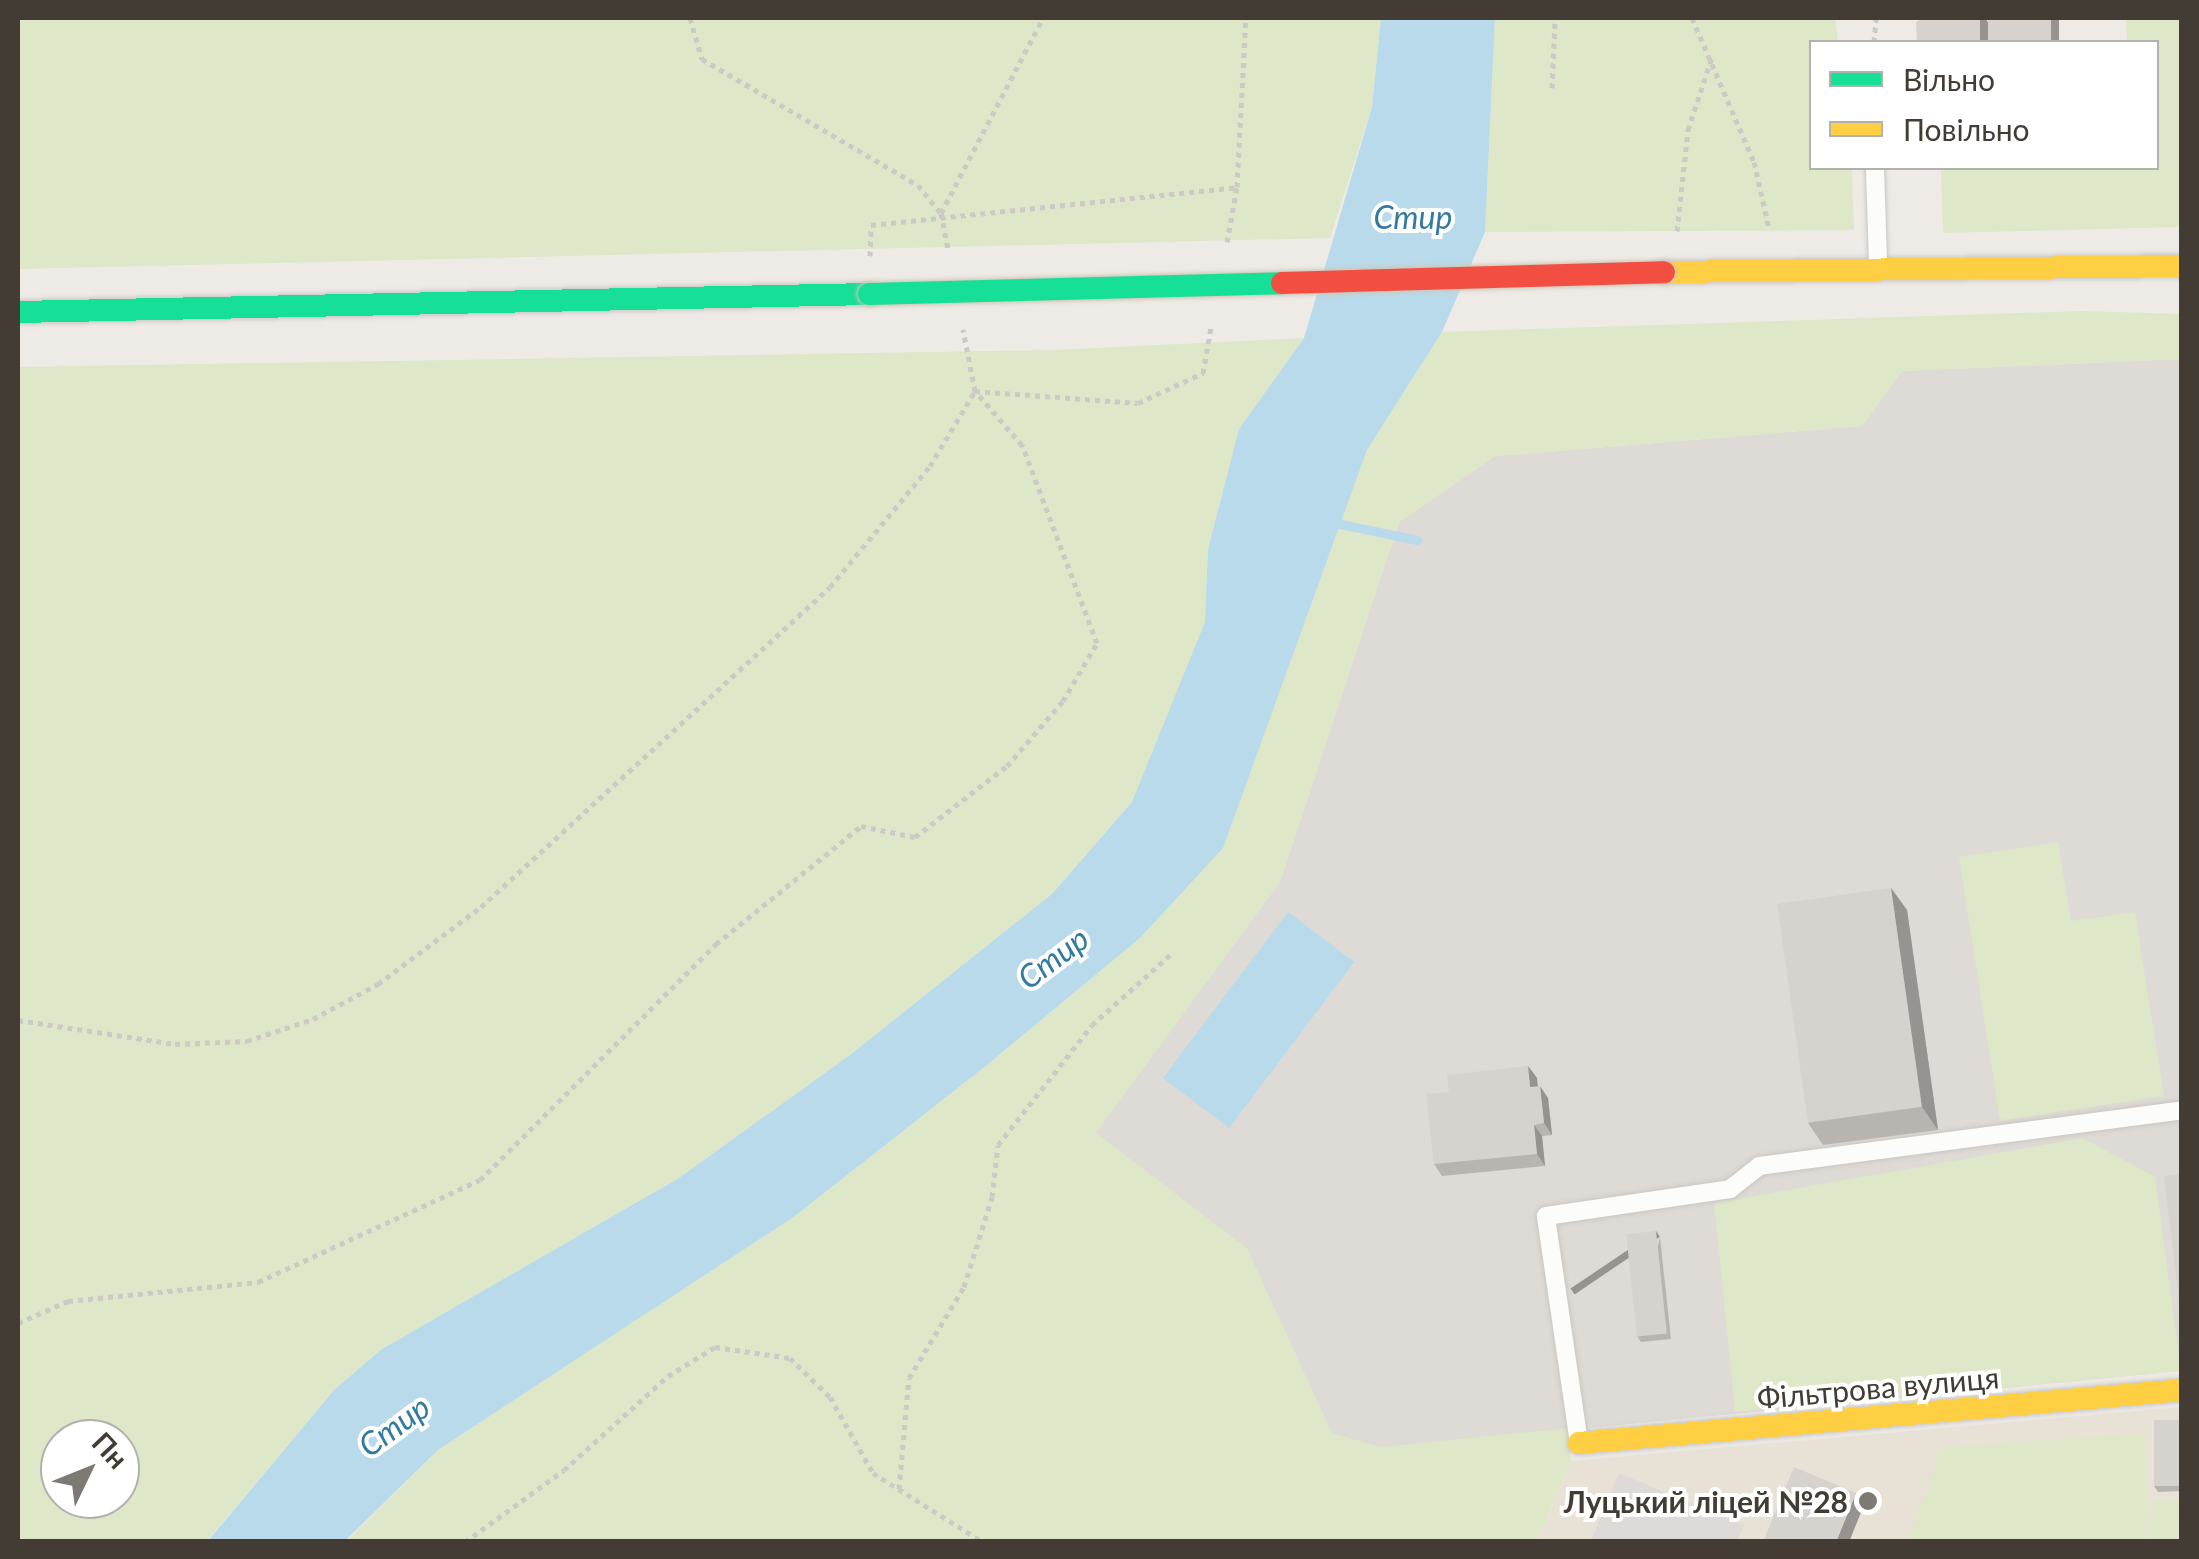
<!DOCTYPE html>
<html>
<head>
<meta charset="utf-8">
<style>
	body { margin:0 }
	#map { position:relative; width:2199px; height:1559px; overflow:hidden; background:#eeebe7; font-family:Lato,sans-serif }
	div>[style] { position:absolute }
	.industrial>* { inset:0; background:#dedad5 }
	.education>* { inset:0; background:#e8e2d6 }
	.green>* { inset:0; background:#dee7c8; transform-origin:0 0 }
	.parking>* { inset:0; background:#dddad7 }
	.water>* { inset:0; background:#b9daea; transform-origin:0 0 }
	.stream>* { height:9px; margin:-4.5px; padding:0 4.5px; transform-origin:4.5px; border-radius:4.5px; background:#b9daea }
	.path>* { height:5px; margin-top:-2.5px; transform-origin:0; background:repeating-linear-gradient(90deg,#cccac6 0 5px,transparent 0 10px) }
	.roads { filter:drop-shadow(0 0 2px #cac7c3) drop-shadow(0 0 2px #cac7c3) }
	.lane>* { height:18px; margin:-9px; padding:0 9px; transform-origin:9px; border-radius:9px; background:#fcfcfb }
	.fast>* { height:22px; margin:-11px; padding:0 11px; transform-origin:11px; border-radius:11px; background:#16e098 }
	.slow>* { height:22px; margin:-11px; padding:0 11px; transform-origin:11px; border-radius:11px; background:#ffcf43 }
	.bridges { filter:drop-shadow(0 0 2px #cfc5b5) drop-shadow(0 0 2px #cfc5b5) }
	.fast-bridge>* { height:22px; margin:-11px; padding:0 11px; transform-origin:11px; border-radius:11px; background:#16e098 }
	.jam-bridge>* { height:22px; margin:-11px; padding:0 11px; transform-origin:11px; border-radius:11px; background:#f24e42 }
	.wall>* { inset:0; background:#b8b5b1 }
	.shaded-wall>* { inset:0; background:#969390; transform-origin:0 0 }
	.building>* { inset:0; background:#d6d2ce; transform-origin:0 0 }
	.dots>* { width:28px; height:28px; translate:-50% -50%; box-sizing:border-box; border:5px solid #fff; border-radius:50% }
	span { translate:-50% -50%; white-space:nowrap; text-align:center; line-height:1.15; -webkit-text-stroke:8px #fff; paint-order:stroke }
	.street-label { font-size:30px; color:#423c34 }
	.poi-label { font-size:30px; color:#423c34; font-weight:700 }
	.right { translate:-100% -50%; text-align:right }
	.water-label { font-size:32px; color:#327aa0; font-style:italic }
	.frame { position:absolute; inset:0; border:20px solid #423c34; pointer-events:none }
	.legend { position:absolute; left:1809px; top:40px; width:350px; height:130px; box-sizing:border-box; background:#fff; border:2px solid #b3b1ae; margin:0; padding:12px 18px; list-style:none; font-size:30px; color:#423c34 }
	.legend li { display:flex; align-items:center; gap:20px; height:50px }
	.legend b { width:50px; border:2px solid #b3b1ae }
	.north { position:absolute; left:40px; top:1419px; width:100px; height:100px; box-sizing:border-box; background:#fff; border:2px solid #b3b1ae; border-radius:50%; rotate:47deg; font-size:28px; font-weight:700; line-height:40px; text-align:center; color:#423c34 }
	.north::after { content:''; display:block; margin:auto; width:35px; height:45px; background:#7e7973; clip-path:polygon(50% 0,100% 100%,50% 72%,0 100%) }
</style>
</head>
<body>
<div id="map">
	<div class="industrial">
		<div style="clip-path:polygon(2181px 359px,2181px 1371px,1340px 1452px,1095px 1133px,1280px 882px,1399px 522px,1495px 456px,1862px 426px,1902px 371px)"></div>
	</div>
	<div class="education">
		<div style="clip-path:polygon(2181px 1407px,2181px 1541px,1537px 1542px,1571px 1461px)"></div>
	</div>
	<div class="green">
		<div style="clip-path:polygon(18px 18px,1381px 18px,1372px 107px,1330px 238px,18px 269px)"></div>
		<div style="clip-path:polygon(1495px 18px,1835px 18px,1838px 42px,1812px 42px,1812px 168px,1852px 168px,1854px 230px,1485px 232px)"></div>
		<div style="clip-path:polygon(2126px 18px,2181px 18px,2181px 227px,1943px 233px,1941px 168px,2156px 168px,2156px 42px,2127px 42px)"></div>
		<div style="clip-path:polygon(2083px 311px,2181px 314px,2181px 359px,1902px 371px,1862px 426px,1495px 456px,1399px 522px,1280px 882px,1096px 1133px,1247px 1248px,1332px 1433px,1381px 1447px,1568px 1428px,1571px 1461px,1537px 1541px,346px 1542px,438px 1450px,795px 1216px,987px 1065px,1140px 938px,1222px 848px,1367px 450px,1442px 332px)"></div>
		<div style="clip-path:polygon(evenodd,1304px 338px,1239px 429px,1208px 549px,1205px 622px,1155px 752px,1132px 802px,1052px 894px,850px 1055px,679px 1178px,382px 1349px,335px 1389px,207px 1541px,18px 1541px,18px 367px,1056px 350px,1304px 338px,60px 1439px,120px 1439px,120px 1499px,60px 1499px,60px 1439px)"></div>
		<div style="clip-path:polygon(2058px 842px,2071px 921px,2135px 912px,2164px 1096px,2000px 1121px,1959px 857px)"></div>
		<div style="clip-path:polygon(2083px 1138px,2155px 1177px,2181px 1371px,1735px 1412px,1714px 1203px)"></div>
		<div style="clip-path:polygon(2146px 1433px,2148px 1541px,1908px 1541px,1942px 1447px)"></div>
		<div style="left:2153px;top:1499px;width:28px;height:42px;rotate:6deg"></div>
	</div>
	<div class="parking">
		<div style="clip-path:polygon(1619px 1473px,1744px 1525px,1737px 1541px,1591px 1541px)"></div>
	</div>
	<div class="water">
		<div style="clip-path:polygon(1381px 18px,1495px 18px,1485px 232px,1442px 332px,1367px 450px,1223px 848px,1140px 938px,987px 1065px,795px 1216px,438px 1450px,345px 1541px,207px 1542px,335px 1389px,382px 1349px,679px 1178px,850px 1055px,1052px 894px,1132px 802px,1205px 622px,1208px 549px,1239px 429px,1304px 338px,1372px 107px)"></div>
		<div style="left:1288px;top:912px;width:83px;height:208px;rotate:37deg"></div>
	</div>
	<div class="stream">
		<div style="left:1331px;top:522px;width:88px;rotate:11.8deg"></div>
	</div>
	<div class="path">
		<div style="left:690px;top:18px;width:43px;rotate:73.7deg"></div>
		<div style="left:702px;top:59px;width:250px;rotate:30.3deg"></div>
		<div style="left:918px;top:185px;width:36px;rotate:51deg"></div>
		<div style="left:941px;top:213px;width:38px;rotate:79deg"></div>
		<div style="left:1692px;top:18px;width:157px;rotate:66.7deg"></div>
		<div style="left:1754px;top:162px;width:68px;rotate:77.2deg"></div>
		<div style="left:1874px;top:42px;width:24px;rotate:-85deg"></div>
		<div style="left:1552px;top:88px;width:70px;rotate:-87.5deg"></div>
		<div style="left:941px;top:213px;width:220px;rotate:-62.4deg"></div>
		<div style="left:1677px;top:231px;width:102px;rotate:-83.8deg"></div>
		<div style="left:1688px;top:130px;width:77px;rotate:-71.8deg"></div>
		<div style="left:1227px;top:242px;width:56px;rotate:-79.7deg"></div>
		<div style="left:1237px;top:187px;width:169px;rotate:-87deg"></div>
		<div style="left:870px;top:256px;width:31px;rotate:-88deg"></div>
		<div style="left:871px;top:225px;width:368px;rotate:-5.9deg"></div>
		<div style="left:975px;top:391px;width:163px;rotate:4.2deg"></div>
		<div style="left:1138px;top:403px;width:72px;rotate:-24.8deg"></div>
		<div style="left:1203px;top:373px;width:47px;rotate:-80.1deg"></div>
		<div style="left:18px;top:1020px;width:159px;rotate:8.7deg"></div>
		<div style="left:175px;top:1044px;width:72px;rotate:-2.4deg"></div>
		<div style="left:247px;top:1041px;width:70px;rotate:-18.4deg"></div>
		<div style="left:313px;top:1019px;width:74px;rotate:-28.3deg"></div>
		<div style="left:378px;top:984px;width:129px;rotate:-36.8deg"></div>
		<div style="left:481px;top:907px;width:473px;rotate:-42.5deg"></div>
		<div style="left:830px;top:587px;width:157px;rotate:-50.4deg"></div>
		<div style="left:930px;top:466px;width:87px;rotate:-59deg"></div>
		<div style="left:18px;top:1323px;width:55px;rotate:-23.7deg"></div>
		<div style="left:68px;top:1301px;width:191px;rotate:-5.7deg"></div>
		<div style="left:258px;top:1282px;width:244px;rotate:-24.7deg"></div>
		<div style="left:480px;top:1180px;width:334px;rotate:-45deg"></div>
		<div style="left:716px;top:944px;width:187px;rotate:-39.1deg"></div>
		<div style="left:861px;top:826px;width:55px;rotate:11.5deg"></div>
		<div style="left:915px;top:837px;width:116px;rotate:-37.7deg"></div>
		<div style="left:1007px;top:766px;width:86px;rotate:-49.3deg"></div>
		<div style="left:1063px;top:701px;width:67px;rotate:-59.6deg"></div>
		<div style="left:1097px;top:643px;width:212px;rotate:-110.7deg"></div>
		<div style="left:1022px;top:445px;width:72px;rotate:-131deg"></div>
		<div style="left:975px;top:391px;width:63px;rotate:-101deg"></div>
		<div style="left:899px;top:1489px;width:111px;rotate:-84.9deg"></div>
		<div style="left:909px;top:1378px;width:106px;rotate:-58.9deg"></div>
		<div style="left:964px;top:1287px;width:94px;rotate:-72.7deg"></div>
		<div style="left:992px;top:1197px;width:52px;rotate:-83.4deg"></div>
		<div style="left:998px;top:1145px;width:152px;rotate:-51.9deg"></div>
		<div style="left:1092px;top:1025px;width:105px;rotate:-41.9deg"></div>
		<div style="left:465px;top:1542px;width:122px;rotate:-36deg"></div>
		<div style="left:564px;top:1470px;width:140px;rotate:-42.1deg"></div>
		<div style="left:668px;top:1376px;width:55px;rotate:-31.7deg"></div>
		<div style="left:715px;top:1347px;width:76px;rotate:8.3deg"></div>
		<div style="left:790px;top:1358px;width:56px;rotate:44.3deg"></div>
		<div style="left:830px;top:1397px;width:87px;rotate:60.5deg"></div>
		<div style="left:873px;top:1473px;width:130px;rotate:32.1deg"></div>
	</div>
	<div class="roads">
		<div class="lane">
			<div style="left:1875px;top:168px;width:96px;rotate:88.2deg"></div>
			<div style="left:1579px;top:1443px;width:229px;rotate:-98.3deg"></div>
			<div style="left:1546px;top:1216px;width:186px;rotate:-8.3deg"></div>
			<div style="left:1730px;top:1189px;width:37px;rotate:-38deg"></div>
			<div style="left:1759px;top:1166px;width:427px;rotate:-7.5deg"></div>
		</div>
		<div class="fast">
			<div style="left:18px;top:312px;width:851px;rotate:-1.21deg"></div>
		</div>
		<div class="slow">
			<div style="left:1664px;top:272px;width:518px;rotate:-0.66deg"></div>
			<div style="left:1579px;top:1443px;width:605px;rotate:-5.02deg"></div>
		</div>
	</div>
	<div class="bridges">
		<div class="fast-bridge">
			<div style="left:869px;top:294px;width:413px;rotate:-1.5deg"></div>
		</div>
		<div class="jam-bridge">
			<div style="left:1282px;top:283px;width:382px;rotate:-1.6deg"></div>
		</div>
	</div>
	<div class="wall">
		<div style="clip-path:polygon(1891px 888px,1907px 910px,1938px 1130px,1823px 1145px,1808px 1123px)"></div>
		<div style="clip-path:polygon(1528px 1066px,1537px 1078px,1537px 1087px,1548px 1098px,1552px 1135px,1542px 1136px,1545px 1166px,1442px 1176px,1434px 1164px,1449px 1092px)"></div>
		<div style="clip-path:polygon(1660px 1237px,1671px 1339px,1641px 1342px,1637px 1336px)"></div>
		<div style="clip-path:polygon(2182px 1420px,2182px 1491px,2158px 1492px,2154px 1486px)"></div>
	</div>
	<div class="shaded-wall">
		<div style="clip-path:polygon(1980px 18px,1985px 18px,1995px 32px,1996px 42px,1980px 42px)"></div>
		<div style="left:2051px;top:18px;width:8px;height:24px"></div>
		<div style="clip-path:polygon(1891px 888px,1907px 910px,1938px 1130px,1922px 1107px)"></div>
		<div style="clip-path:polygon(1528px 1066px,1537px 1078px,1539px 1099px,1530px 1087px)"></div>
		<div style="clip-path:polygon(1540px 1086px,1548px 1098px,1552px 1135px,1544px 1123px)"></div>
		<div style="clip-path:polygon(1534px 1125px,1542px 1136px,1545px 1166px,1537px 1154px)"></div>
		<div style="left:1656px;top:1231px;width:7px;height:103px;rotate:56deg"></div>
		<div style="clip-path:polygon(1856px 1493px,1864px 1505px,1849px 1542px,1836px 1542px)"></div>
	</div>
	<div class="building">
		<div style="clip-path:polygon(1923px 18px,1980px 18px,1980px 42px,1917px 42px,1916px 22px)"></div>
		<div style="left:1988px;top:18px;width:63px;height:24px"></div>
		<div style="left:1891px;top:888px;width:221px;height:115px;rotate:82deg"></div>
		<div style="clip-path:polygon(1528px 1066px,1530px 1087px,1540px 1086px,1544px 1123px,1534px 1125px,1537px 1154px,1434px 1164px,1426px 1094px,1449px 1092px,1447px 1075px)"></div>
		<div style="clip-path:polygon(2182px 1174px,2182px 1324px,2164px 1176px)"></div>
		<div style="left:1656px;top:1231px;width:103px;height:30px;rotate:84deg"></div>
		<div style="left:2154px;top:1420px;width:28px;height:66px"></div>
		<div style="clip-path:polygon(1794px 1467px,1856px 1493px,1836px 1542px,1763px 1542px)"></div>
	</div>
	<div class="dots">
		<div style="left:1868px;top:1501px;background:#7e7973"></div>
	</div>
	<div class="street-label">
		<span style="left:1878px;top:1387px;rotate:-5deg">Фільтрова вулиця</span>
	</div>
	<div class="poi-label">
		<span class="right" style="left:1848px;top:1501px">Луцький ліцей №28</span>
	</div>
	<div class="water-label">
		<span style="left:1413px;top:217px">Стир</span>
		<span style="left:1053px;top:958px;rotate:-37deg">Стир</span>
		<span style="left:394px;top:1426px;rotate:-36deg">Стир</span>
	</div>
	<div class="frame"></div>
	<ul class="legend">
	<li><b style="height:12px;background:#16e098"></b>Вільно</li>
	<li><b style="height:12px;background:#ffcf43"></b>Повільно</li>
	</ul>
	<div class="north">Пн</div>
</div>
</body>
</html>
